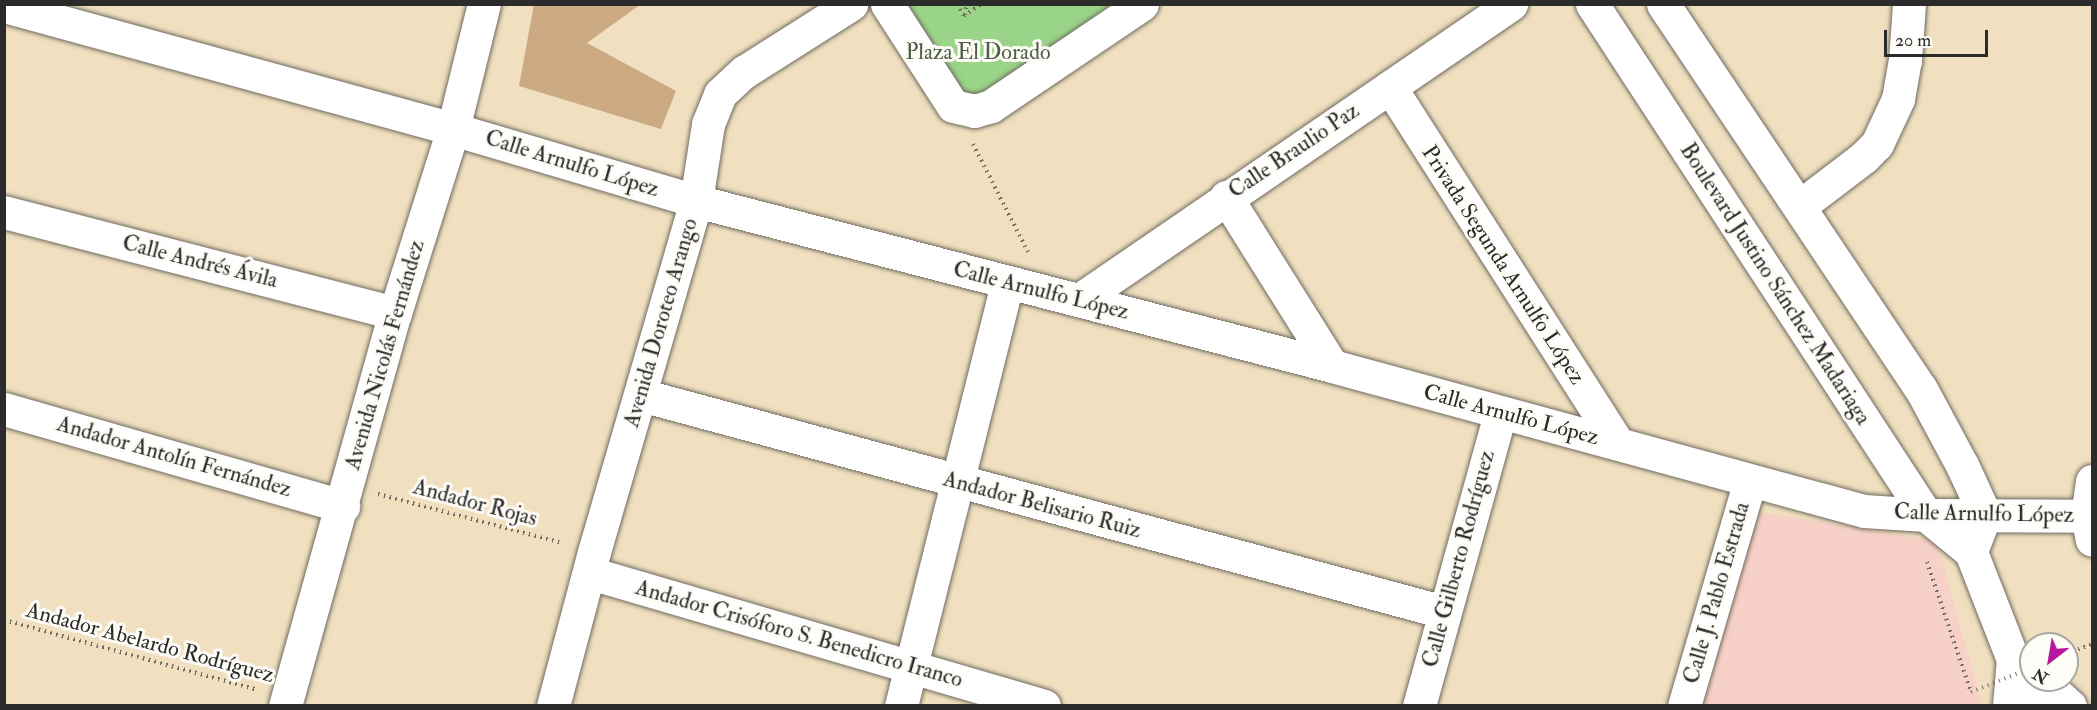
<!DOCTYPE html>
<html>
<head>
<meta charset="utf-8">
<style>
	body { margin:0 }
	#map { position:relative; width:2097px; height:710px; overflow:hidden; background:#f0e0c0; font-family:"IM FELL Double Pica",serif }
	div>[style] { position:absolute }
	.built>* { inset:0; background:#f7d1c7 }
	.green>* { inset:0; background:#9ad488 }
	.building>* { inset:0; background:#caa983 }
	.path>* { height:4px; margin-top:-2px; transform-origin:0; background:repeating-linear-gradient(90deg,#706a5f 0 1.5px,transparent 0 6px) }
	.roads { filter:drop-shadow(0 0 2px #706a5f) drop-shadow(0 0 2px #706a5f) }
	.minor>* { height:33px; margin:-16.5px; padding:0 16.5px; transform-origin:16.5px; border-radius:16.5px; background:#fff }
	.major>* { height:33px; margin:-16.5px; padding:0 16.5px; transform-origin:16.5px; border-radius:16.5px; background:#fff }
	.highway>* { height:33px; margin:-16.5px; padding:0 16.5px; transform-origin:16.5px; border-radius:16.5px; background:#fff }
	.path-bridge>* { height:4px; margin-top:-2px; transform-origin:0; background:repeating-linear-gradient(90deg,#706a5f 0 1.5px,transparent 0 6px) }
	span { translate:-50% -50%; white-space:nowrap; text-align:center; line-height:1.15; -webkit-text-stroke:6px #fdfcf7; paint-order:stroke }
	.park-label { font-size:22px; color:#4c5e47 }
	.street-label { font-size:22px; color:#2b2b2b }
	.frame { position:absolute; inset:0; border:6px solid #2b2b2b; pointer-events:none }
	.north { position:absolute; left:2019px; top:632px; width:60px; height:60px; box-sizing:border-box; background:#fdfcf7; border:2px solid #a9a8a5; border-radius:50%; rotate:211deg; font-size:16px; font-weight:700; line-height:24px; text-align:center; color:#2b2b2b }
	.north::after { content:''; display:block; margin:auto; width:21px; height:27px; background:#b5179e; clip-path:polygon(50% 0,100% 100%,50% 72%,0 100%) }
	.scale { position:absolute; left:1884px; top:30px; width:104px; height:27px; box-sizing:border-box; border:3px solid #2b2b2b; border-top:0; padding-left:8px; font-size:18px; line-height:21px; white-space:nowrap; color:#2b2b2b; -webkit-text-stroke:4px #fdfcf7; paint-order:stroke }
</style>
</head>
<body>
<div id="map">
	<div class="built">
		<div style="clip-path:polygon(1754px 511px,1937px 541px,1982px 705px,1702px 706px)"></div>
	</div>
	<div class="green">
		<div style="clip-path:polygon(890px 5px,1135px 5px,973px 109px)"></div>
	</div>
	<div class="building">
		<div style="clip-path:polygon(534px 4px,641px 4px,587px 43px,676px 91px,661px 129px,519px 86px)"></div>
	</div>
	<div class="path">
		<div style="left:957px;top:4px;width:14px;rotate:60deg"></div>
		<div style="left:964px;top:16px;width:21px;rotate:-35deg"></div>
		<div style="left:965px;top:15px;width:11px;rotate:-80deg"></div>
		<div style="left:973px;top:144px;width:121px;rotate:63deg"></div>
		<div style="left:378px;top:494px;width:190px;rotate:14.9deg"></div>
		<div style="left:1927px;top:562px;width:137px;rotate:71.3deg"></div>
		<div style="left:4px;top:620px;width:260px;rotate:15.4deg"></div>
		<div style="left:2067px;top:654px;width:27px;rotate:-22deg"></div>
	</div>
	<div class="roads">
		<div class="minor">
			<div style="left:887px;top:4px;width:121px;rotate:57.1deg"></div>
			<div style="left:953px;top:106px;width:22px;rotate:13deg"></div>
			<div style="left:974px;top:111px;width:18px;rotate:-16deg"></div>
			<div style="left:991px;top:106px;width:182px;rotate:-34deg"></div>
			<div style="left:4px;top:6px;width:466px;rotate:15.3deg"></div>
			<div style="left:453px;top:129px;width:253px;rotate:16.5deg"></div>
			<div style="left:696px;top:201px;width:657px;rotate:14.54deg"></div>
			<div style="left:1332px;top:366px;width:551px;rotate:15.25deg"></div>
			<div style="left:1864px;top:511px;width:62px;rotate:3.7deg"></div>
			<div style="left:1926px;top:515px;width:166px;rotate:0.3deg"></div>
			<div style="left:1390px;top:87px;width:421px;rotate:57.4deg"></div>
			<div style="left:1226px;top:197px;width:199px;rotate:57.9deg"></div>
			<div style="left:1800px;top:206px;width:81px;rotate:-37.4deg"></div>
			<div style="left:1864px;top:157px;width:18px;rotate:-45deg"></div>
			<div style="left:1877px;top:144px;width:50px;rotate:-65deg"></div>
			<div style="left:1898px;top:99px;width:39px;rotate:-80deg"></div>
			<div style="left:1905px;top:61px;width:57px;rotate:-86deg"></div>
			<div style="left:4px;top:212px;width:404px;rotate:14.5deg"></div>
			<div style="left:1079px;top:300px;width:524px;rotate:-34.42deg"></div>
			<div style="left:641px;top:395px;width:832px;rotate:15.12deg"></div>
			<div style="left:4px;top:409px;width:353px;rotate:16deg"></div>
			<div style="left:2092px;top:481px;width:34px;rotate:98deg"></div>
			<div style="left:2087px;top:515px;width:25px;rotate:79deg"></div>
			<div style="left:590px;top:573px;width:473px;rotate:16.3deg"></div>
			<div style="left:285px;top:706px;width:408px;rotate:-74.4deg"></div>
			<div style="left:395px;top:313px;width:193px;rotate:-72.5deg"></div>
			<div style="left:453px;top:129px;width:129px;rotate:-76.1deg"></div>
			<div style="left:553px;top:706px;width:159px;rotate:-75.1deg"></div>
			<div style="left:594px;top:552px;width:366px;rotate:-73.8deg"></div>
			<div style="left:696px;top:201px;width:78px;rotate:-81.1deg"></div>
			<div style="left:708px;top:124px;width:32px;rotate:-68deg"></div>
			<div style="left:720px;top:94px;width:33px;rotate:-43deg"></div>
			<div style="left:744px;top:72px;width:127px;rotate:-32.4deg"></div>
			<div style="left:901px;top:706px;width:435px;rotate:-75.9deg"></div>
			<div style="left:1419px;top:706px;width:304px;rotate:-74.5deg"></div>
			<div style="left:1684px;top:706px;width:234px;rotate:-73.7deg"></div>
		</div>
		<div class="major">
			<div style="left:1592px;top:4px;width:610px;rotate:56.83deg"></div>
			<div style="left:1926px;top:515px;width:58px;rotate:39.4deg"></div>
			<div style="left:1971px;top:552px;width:165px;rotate:68.7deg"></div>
			<div style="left:1663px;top:4px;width:463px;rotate:56.2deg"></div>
			<div style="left:1921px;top:389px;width:86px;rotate:61.7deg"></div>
			<div style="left:1962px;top:465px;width:55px;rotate:65.3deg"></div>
			<div style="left:1985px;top:515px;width:40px;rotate:111deg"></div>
		</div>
		<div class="highway">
			<div style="left:2041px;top:680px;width:39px;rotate:42deg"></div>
			<div style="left:2009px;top:706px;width:48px;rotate:-85.2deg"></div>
		</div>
	</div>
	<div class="path-bridge">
		<div style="left:1971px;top:692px;width:65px;rotate:-21.8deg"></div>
	</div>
	<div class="park-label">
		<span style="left:978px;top:53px">Plaza El Dorado</span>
	</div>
	<div class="street-label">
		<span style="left:1294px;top:151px;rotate:-34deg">Calle Braulio Paz</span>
		<span style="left:572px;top:164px;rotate:17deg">Calle Arnulfo López</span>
		<span style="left:200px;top:262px;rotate:14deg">Calle Andrés Ávila</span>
		<span style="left:1503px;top:265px;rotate:57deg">Privada Segunda Arnulfo López</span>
		<span style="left:1775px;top:284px;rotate:57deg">Boulevard Justino Sánchez Madariaga</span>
		<span style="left:1041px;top:291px;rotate:14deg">Calle Arnulfo López</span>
		<span style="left:661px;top:323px;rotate:-74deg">Avenida Doroteo Arango</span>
		<span style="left:385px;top:355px;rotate:-74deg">Avenida Nicolás Fernández</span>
		<span style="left:1511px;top:415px;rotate:15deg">Calle Arnulfo López</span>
		<span style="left:174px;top:457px;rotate:16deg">Andador Antolín Fernández</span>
		<span style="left:475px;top:503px;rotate:15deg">Andador Rojas</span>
		<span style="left:1042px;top:505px;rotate:15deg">Andador Belisario Ruiz</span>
		<span style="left:1984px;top:514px;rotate:1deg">Calle Arnulfo López</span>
		<span style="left:1459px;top:559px;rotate:-75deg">Calle Gilberto Rodríguez</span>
		<span style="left:1717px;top:593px;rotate:-74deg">Calle J. Pablo Estrada</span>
		<span style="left:799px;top:634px;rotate:16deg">Andador Crisóforo S. Benedicro Iranco</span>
		<span style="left:150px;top:643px;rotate:15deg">Andador Abelardo Rodríguez</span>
	</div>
	<div class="frame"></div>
	<div class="north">N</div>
	<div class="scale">20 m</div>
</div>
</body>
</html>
